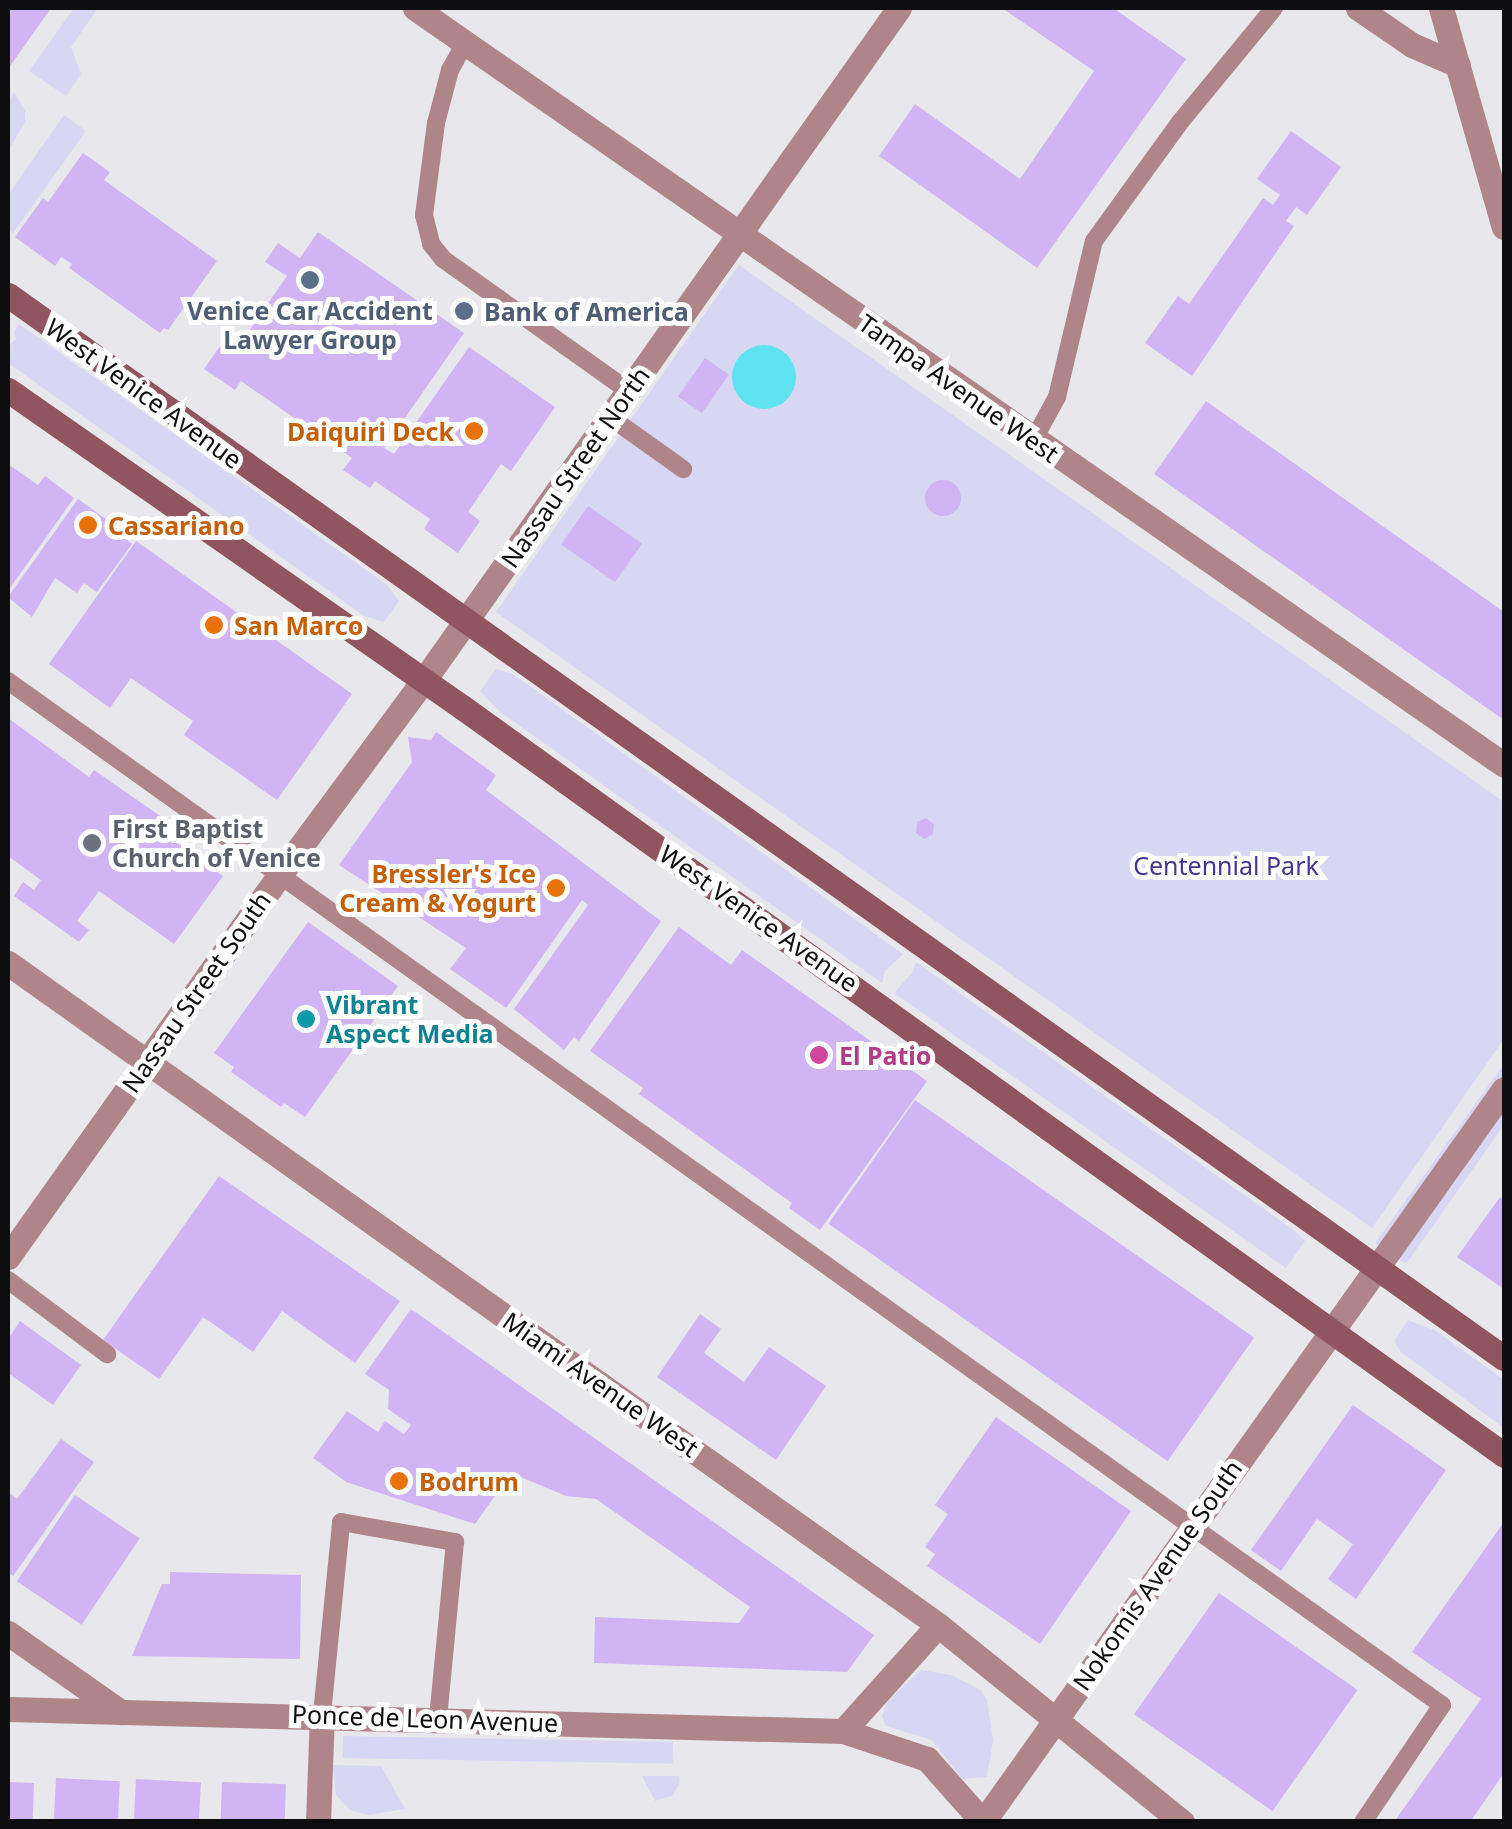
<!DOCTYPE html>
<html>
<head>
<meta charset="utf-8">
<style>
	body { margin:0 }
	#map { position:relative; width:1512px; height:1829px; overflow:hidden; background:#e7e7ec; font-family:"Noto Sans",sans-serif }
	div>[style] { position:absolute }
	.green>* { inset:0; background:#d8d7f3; transform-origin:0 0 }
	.water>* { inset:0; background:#5fe3f0 }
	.round { border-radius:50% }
	.building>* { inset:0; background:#d1b4f4; transform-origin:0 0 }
	.lane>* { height:18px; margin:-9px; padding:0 9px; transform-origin:9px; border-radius:9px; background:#af858a }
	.street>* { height:25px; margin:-12.5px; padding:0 12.5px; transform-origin:12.5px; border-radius:12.5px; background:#af858a }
	.secondary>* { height:25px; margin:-12.5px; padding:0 12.5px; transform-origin:12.5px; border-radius:12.5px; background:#90555e }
	.dots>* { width:28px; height:28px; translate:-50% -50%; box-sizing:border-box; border:5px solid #fff; border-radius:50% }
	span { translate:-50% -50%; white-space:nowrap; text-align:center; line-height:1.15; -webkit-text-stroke:10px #fff; paint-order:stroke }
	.service-label { font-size:25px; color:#4e5e75; font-weight:700 }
	.left { translate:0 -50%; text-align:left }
	.street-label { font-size:25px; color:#0e0e10 }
	.food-label { font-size:25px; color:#c56008; font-weight:700 }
	.right { translate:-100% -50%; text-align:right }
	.worship-label { font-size:25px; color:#5b616d; font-weight:700 }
	.park-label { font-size:25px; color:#483592 }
	.culture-label { font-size:25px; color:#0d838f; font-weight:700 }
	.hotel-label { font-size:25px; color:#b23c85; font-weight:700 }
	.frame { position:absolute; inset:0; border:10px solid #0e0e10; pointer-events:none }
</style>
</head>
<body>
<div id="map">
	<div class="green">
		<div style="clip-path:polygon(74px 8px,98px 8px,71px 47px,81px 74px,66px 96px,29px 71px)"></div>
		<div style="clip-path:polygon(14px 92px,25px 111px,25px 122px,8px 151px,8px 102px)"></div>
		<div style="clip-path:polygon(64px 115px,86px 131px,13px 233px,8px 229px,8px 195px)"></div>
		<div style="clip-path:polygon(739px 265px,1504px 802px,1504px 1039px,1372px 1228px,496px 612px)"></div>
		<div style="clip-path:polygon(19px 324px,386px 584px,399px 601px,384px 622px,364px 616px,8px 363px,8px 347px,16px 339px,14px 332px)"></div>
		<div style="clip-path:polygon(496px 669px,513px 674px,903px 954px,885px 971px,882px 983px,499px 711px,480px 691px)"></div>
		<div style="clip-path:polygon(916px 962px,1295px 1231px,1305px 1241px,1286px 1268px,894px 993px,912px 973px)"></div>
		<div style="clip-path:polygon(1504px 1064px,1504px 1125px,1406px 1264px,1375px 1243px)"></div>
		<div style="clip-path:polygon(1408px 1320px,1436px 1331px,1504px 1380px,1504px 1428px,1401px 1352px,1394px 1341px)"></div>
		<div style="clip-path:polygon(921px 1670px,951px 1675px,981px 1690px,987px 1700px,993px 1740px,987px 1777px,962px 1779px,932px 1740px,886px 1726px,882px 1717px,887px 1702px)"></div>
		<div style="left:343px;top:1736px;width:330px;height:22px;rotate:1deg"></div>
		<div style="clip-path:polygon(333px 1765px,381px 1766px,405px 1809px,368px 1815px,350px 1810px,336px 1795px)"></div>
		<div style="clip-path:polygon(642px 1776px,679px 1776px,680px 1782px,673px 1795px,655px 1801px)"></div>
	</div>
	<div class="water">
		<div class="round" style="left:732px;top:345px;width:64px;height:64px"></div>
	</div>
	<div class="building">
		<div style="clip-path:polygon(8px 8px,51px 8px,8px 69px)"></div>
		<div style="clip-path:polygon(1002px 8px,1113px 8px,1186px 59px,1037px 268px,879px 156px,915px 104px,1020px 179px,1094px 71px)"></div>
		<div style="clip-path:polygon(1291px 131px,1341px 167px,1307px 215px,1296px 207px,1286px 221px,1294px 226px,1192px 376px,1145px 343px,1178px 296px,1189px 304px,1263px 198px,1273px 205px,1280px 195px,1257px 179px)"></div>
		<div style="clip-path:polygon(83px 153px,110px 172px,104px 180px,217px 261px,168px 330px,164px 328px,160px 333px,69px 268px,72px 264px,61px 257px,55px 266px,15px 237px,43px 198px,48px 202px)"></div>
		<div style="clip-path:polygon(318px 232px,464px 333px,384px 448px,394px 454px,469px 347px,555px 407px,511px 471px,501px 464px,468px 512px,480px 521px,458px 553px,424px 529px,430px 519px,375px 481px,370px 488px,343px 470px,352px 458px,241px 381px,235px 390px,204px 369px,225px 339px,237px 348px,287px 276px,265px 262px,278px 243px,300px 258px)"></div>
		<div style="left:705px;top:358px;width:29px;height:47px;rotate:35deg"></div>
		<div style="clip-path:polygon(1206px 401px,1504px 612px,1504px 720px,1154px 474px)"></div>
		<div style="clip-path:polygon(8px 464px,38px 485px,45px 476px,74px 498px,10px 588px)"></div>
		<div class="round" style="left:925px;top:480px;width:36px;height:36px"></div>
		<div style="clip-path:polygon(78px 499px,121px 530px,119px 534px,132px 544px,97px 592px,84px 583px,77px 593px,55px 578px,32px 617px,8px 597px)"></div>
		<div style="left:588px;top:506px;width:66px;height:47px;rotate:35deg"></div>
		<div style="clip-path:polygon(136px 541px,352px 694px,277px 800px,184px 735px,193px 721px,131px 678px,110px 708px,49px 664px)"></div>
		<div style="clip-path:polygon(8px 718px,89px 777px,94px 770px,166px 820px,159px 830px,223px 876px,174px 944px,99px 891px,77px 921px,89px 930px,79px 942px,14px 896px,23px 882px,34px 890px,41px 880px,8px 856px)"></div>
		<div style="clip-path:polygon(436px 732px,496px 775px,486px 790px,661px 921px,579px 1041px,574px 1037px,564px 1050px,514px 1009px,588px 905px,582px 900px,506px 1008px,450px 969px,466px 948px,339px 865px,412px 762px,408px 737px,431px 740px)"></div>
		<div style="clip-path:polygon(926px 818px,934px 824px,933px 834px,924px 839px,916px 833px,917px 822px)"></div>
		<div style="clip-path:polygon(308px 922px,398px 986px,305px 1117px,284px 1103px,281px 1107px,231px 1072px,234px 1067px,214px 1053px)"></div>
		<div style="clip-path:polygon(679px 927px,731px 965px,742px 950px,927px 1081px,820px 1230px,789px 1208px,792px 1203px,639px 1094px,643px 1088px,590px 1051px)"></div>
		<div style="left:915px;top:1100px;width:414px;height:151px;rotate:35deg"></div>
		<div style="clip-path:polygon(219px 1176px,400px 1301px,355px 1363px,282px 1311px,253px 1352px,203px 1317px,159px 1379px,103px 1340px)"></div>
		<div style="clip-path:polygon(1500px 1197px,1504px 1201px,1504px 1289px,1457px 1257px)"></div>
		<div style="clip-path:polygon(411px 1309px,874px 1635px,847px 1672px,594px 1663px,595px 1617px,739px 1623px,750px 1607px,596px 1499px,566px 1496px,511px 1473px,475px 1524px,346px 1482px,313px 1458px,347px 1411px,378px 1432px,385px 1421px,404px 1434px,411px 1425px,388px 1409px,389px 1390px,365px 1374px)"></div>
		<div style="clip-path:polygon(700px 1314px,721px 1329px,704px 1353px,744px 1382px,769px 1347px,826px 1386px,776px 1460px,657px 1377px)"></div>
		<div style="clip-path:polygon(20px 1321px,81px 1365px,53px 1405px,8px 1373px,8px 1339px)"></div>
		<div style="clip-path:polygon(1353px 1405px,1446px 1470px,1356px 1599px,1328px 1579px,1353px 1544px,1317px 1519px,1281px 1571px,1251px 1550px)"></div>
		<div style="clip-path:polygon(996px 1417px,1131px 1511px,1040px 1644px,927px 1566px,935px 1554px,925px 1547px,948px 1514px,935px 1505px)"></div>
		<div style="clip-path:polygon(61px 1439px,94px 1462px,13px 1576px,8px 1572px,8px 1492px,17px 1499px)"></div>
		<div style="left:75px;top:1495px;width:78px;height:104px;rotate:34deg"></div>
		<div style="clip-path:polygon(1504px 1522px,1504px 1773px,1470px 1822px,1394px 1822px,1481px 1699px,1412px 1652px)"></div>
		<div style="clip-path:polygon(170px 1572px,301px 1575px,300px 1659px,132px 1656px,162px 1584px,170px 1584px)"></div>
		<div style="left:1219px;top:1593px;width:169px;height:148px;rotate:35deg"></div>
		<div style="left:56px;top:1778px;width:64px;height:44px;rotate:3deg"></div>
		<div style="left:136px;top:1779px;width:65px;height:43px;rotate:3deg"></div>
		<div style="left:8px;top:1782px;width:26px;height:40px;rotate:2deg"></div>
		<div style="left:222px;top:1782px;width:64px;height:40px;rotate:2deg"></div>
	</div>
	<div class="lane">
		<div style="left:465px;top:43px;width:31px;rotate:119deg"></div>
		<div style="left:450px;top:70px;width:55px;rotate:104.8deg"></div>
		<div style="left:436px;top:123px;width:93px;rotate:97.4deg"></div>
		<div style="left:424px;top:215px;width:30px;rotate:76deg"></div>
		<div style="left:431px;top:244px;width:19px;rotate:51deg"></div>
		<div style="left:443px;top:259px;width:228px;rotate:35.4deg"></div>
		<div style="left:610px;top:417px;width:90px;rotate:35.5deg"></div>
		<div style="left:1034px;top:439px;width:48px;rotate:-61.3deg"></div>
		<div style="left:1057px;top:397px;width:160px;rotate:-76.7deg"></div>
		<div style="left:1094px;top:241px;width:148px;rotate:-54.1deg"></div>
		<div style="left:1181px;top:121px;width:146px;rotate:-50.5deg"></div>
		<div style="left:8px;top:681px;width:1762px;rotate:35.53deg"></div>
		<div style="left:1442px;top:1705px;width:141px;rotate:124deg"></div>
		<div style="left:8px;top:1280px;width:124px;rotate:36.8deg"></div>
		<div style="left:322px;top:1714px;width:193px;rotate:-84.3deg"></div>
		<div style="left:341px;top:1522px;width:116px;rotate:10deg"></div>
		<div style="left:455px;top:1542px;width:177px;rotate:95.5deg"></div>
	</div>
	<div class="street">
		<div style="left:415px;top:8px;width:1326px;rotate:34.8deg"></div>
		<div style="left:1358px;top:8px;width:65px;rotate:34.4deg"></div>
		<div style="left:1412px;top:45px;width:50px;rotate:23.5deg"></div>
		<div style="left:1441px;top:8px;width:228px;rotate:74deg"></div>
		<div style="left:8px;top:963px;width:1142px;rotate:35.44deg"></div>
		<div style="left:938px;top:1625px;width:314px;rotate:38.9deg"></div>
		<div style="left:8px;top:1257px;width:466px;rotate:-54.6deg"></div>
		<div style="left:278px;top:877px;width:245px;rotate:-53.5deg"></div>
		<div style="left:424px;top:680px;width:823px;rotate:-54.75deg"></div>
		<div style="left:8px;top:1633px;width:138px;rotate:35deg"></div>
		<div style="left:8px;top:1709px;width:835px;rotate:1.51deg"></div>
		<div style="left:843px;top:1731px;width:142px;rotate:-48.1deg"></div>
		<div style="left:843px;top:1731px;width:89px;rotate:18.4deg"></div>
		<div style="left:927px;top:1759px;width:84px;rotate:48.4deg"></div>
		<div style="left:318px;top:1822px;width:108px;rotate:-87.9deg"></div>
		<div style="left:983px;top:1822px;width:899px;rotate:-54.6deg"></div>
	</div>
	<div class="secondary">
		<div style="left:8px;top:295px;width:1835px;rotate:35.4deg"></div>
		<div style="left:8px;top:390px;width:554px;rotate:34.92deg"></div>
		<div style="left:462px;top:707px;width:1283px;rotate:35.67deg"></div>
	</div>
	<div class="dots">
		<div style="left:310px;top:280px;background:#5c6f8a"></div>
		<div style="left:464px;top:311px;background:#5c6f8a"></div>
		<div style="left:474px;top:431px;background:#e8710a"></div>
		<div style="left:88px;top:525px;background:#e8710a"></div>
		<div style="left:214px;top:625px;background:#e8710a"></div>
		<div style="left:92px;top:843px;background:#6b7280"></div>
		<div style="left:556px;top:888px;background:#e8710a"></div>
		<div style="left:306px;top:1019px;background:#0f9aa8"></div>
		<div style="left:819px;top:1055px;background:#d1479c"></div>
		<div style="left:399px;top:1481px;background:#e8710a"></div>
	</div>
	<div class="service-label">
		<span style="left:310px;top:325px">Venice Car Accident<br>Lawyer Group</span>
		<span class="left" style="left:484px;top:311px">Bank of America</span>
	</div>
	<div class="street-label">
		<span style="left:959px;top:388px;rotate:35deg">Tampa Avenue West</span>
		<span style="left:144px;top:393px;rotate:36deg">West Venice Avenue</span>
		<span style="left:575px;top:467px;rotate:-55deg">Nassau Street North</span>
		<span style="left:759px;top:918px;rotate:35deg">West Venice Avenue</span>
		<span style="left:196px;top:992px;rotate:-55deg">Nassau Street South</span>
		<span style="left:601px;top:1384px;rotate:35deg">Miami Avenue West</span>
		<span style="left:1157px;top:1575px;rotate:-55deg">Nokomis Avenue South</span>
		<span style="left:425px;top:1718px;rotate:2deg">Ponce de Leon Avenue</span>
	</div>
	<div class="food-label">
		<span class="right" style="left:454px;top:431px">Daiquiri Deck</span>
		<span class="left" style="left:108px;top:525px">Cassariano</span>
		<span class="left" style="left:234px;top:625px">San Marco</span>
		<span class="right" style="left:536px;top:888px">Bressler's Ice<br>Cream &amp; Yogurt</span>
		<span class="left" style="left:419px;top:1481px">Bodrum</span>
	</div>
	<div class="worship-label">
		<span class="left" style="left:112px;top:843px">First Baptist<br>Church of Venice</span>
	</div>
	<div class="park-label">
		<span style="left:1226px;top:865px">Centennial Park</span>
	</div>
	<div class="culture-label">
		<span class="left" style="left:326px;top:1019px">Vibrant<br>Aspect Media</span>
	</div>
	<div class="hotel-label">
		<span class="left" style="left:839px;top:1055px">El Patio</span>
	</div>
	<div class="frame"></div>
</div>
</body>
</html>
